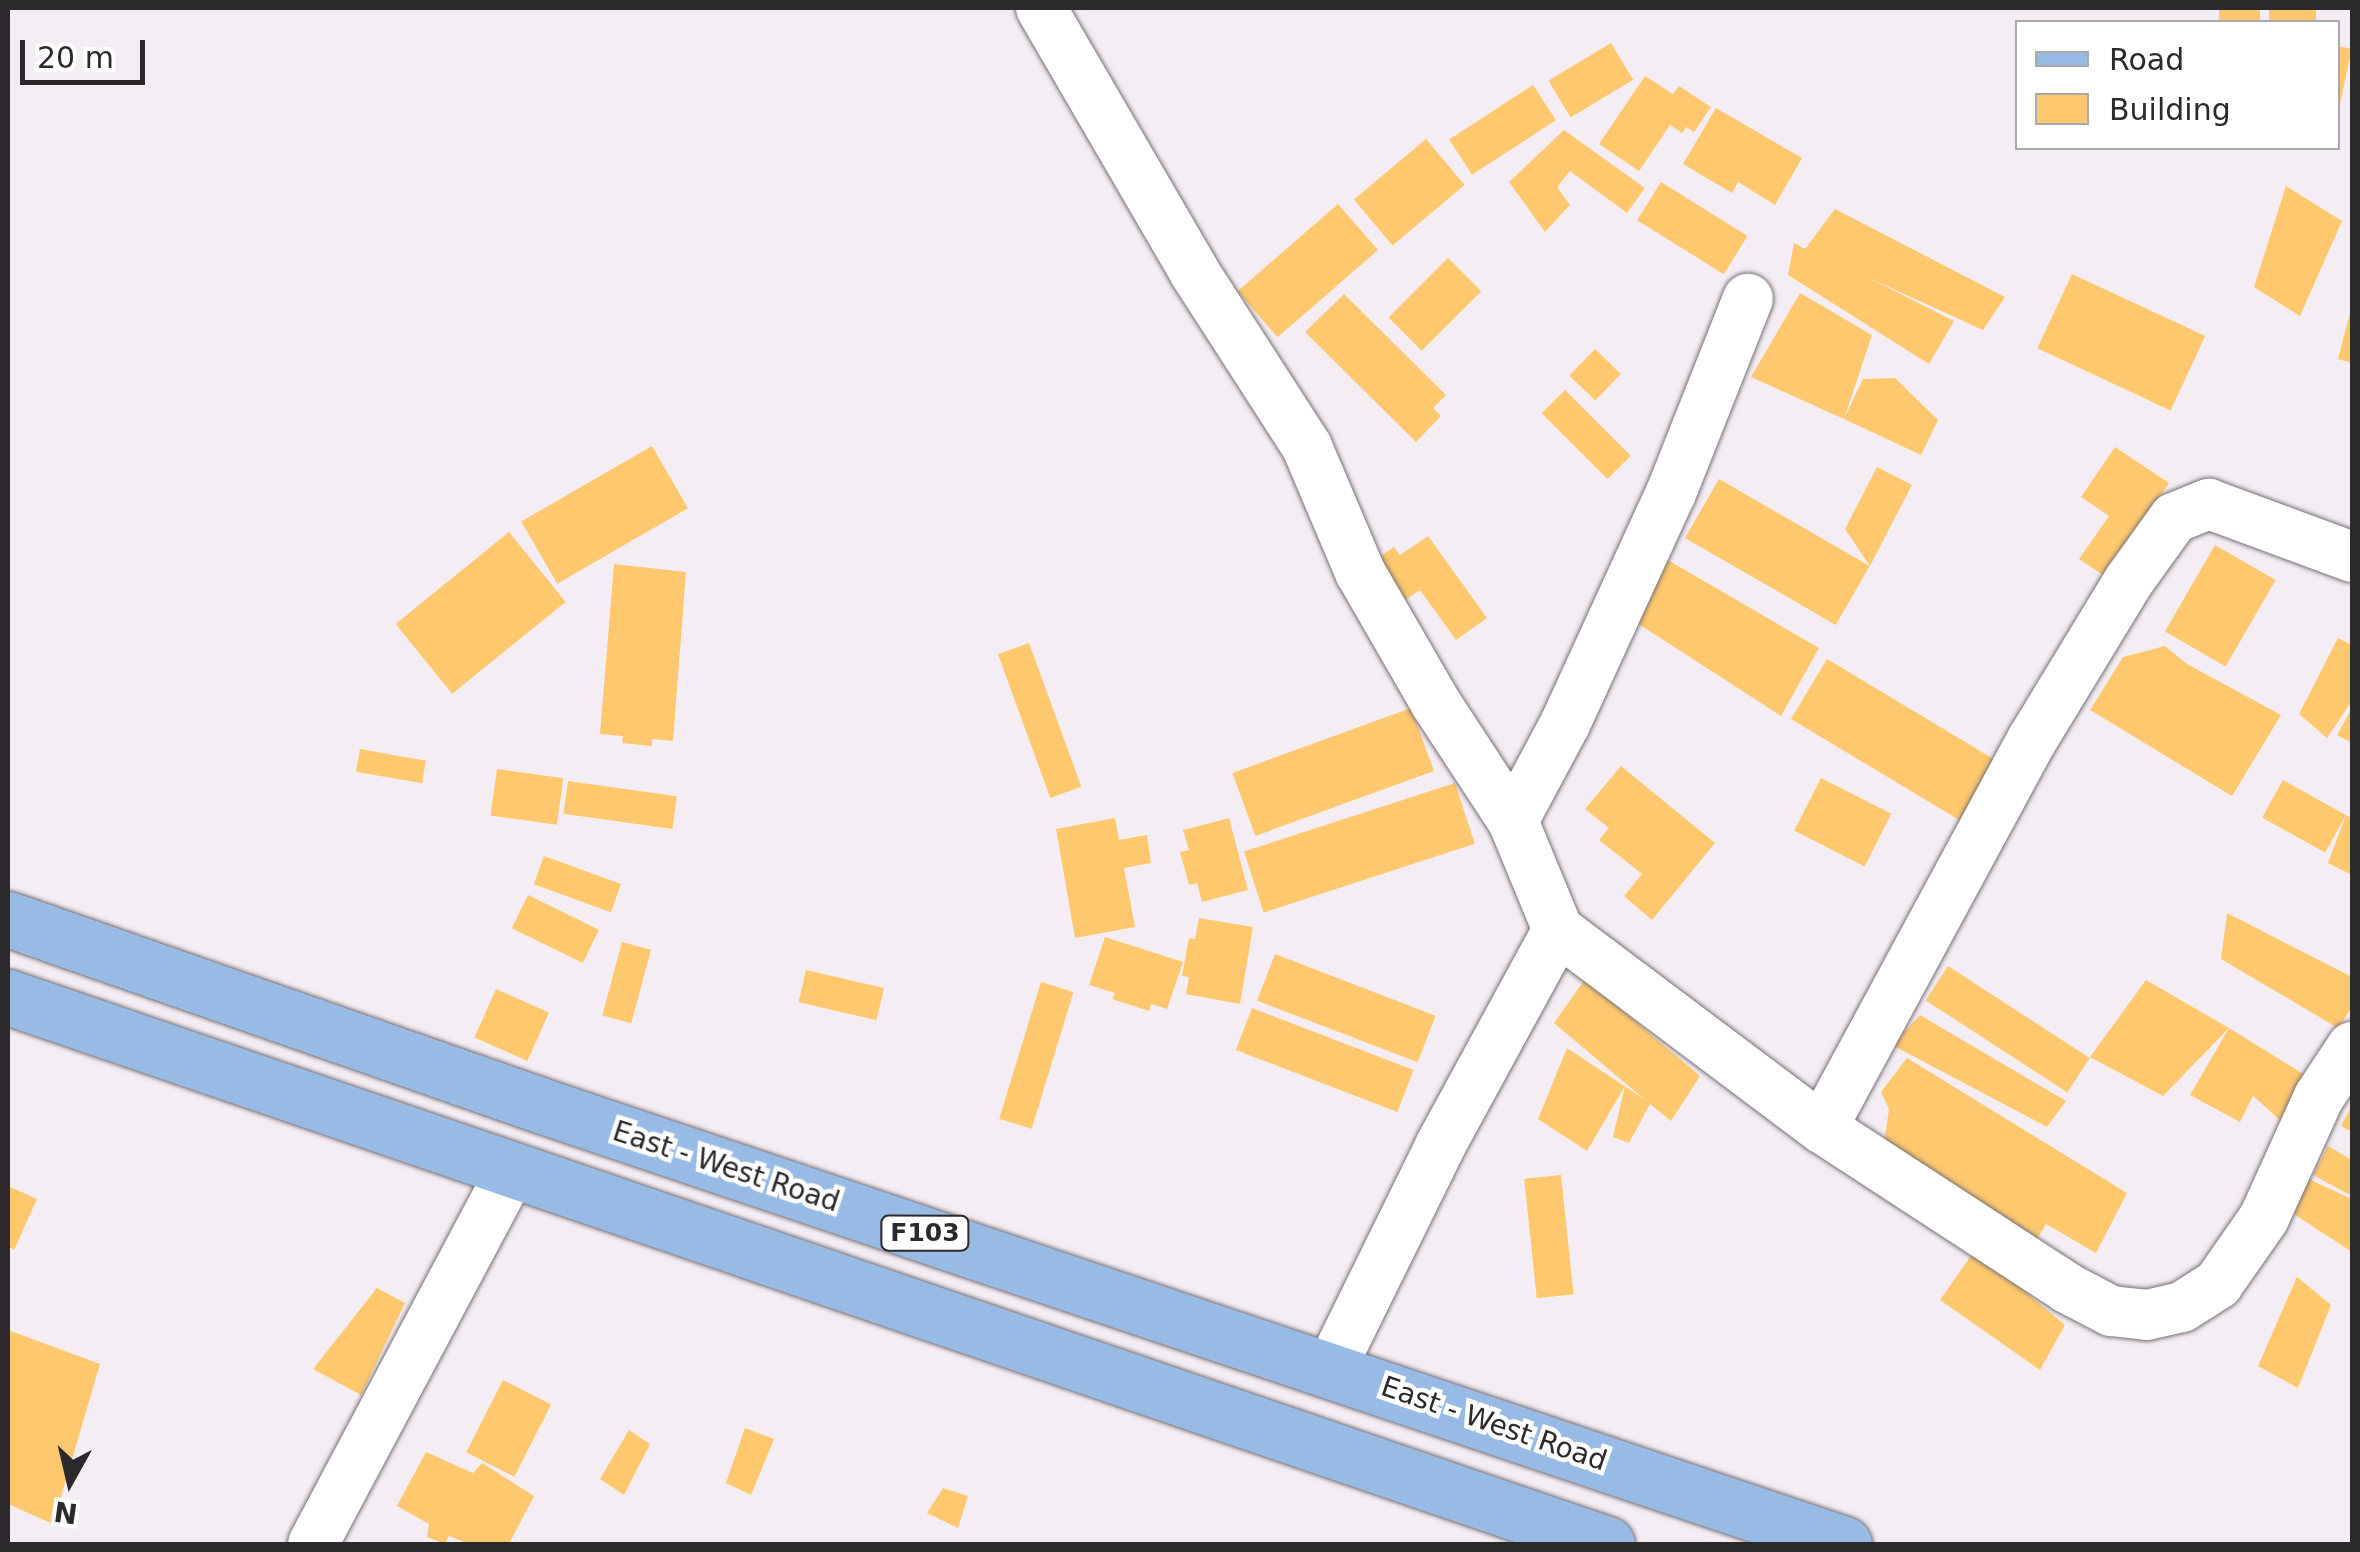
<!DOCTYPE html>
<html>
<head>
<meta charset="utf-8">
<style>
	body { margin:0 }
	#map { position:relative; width:2360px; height:1552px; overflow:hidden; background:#f5edf4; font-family:"DejaVu Sans",sans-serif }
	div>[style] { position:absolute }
	.building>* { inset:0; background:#fec86e; transform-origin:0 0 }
	.roads { filter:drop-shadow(0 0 2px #777076) drop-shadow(0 0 2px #777076) }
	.minor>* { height:50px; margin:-25px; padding:0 25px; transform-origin:25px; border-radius:25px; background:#fff }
	.primary>* { height:55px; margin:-27.5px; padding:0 27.5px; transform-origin:27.5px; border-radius:27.5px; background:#98bbe6 }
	span { translate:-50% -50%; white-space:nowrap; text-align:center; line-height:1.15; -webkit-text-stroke:9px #fff; paint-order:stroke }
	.shield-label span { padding:2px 8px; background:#fff; border:2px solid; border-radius:8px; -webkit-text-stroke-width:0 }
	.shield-label { font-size:25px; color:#2b292b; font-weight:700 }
	.street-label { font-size:28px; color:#2b292b }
	.frame { position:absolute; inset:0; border:10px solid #2b292b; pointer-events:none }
	.legend { position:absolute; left:2015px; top:20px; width:325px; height:130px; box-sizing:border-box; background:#fff; border:2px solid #aaa9aa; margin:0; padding:12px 18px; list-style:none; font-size:30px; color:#2b292b }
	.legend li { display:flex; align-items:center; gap:20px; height:50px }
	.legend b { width:50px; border:2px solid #aaa9aa }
	.north { position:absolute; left:20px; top:1432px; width:100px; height:100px; -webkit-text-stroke:8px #fff; paint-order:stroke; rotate:188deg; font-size:28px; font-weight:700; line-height:40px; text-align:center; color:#2b292b }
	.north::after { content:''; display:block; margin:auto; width:35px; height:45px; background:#2b292b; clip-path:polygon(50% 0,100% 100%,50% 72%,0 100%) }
	.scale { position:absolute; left:20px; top:40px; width:125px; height:45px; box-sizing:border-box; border:5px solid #2b292b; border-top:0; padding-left:12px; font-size:30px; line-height:35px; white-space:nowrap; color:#2b292b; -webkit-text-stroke:8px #fff; paint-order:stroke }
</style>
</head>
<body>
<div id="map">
	<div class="building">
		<div style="left:2219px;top:8px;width:41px;height:14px"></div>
		<div style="left:2269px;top:8px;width:47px;height:14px"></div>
		<div style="left:1611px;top:43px;width:43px;height:73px;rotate:59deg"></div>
		<div style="left:2338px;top:46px;width:14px;height:103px;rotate:12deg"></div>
		<div style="clip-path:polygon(1645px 76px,1673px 94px,1679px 86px,1711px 107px,1694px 132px,1686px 127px,1682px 133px,1670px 125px,1639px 171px,1599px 144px)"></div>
		<div style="left:1533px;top:85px;width:42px;height:100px;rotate:57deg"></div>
		<div style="clip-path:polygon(1716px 108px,1802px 158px,1775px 205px,1738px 182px,1732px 193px,1683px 164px)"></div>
		<div style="clip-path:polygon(1564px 130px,1645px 188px,1627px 213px,1570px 171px,1557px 187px,1570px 205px,1545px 232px,1509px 182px)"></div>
		<div style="left:1426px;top:139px;width:60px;height:94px;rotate:50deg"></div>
		<div style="left:1661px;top:182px;width:102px;height:45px;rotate:32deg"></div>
		<div style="clip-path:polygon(2286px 186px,2342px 221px,2300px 316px,2254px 287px)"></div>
		<div style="left:1338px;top:204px;width:61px;height:133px;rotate:49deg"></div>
		<div style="clip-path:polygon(1835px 209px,2005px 297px,1983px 330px,1869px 278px,1954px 321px,1929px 364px,1788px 275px,1794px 243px,1805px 249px)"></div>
		<div style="left:1448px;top:258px;width:47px;height:84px;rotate:45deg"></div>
		<div style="left:2072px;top:274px;width:147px;height:82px;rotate:25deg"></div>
		<div style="clip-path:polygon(1800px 293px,1872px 335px,1844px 419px,1751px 377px)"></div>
		<div style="clip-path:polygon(1344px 294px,1446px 395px,1433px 408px,1441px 416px,1416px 442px,1305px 332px)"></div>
		<div style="clip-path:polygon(2352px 305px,2352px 363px,2338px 359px)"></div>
		<div style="left:1595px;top:349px;width:36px;height:37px;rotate:44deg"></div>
		<div style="clip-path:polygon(1895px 378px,1938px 420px,1921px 455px,1844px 419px,1863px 379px)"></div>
		<div style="left:1565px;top:390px;width:93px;height:33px;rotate:45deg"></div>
		<div style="left:652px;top:446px;width:72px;height:151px;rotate:60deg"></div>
		<div style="clip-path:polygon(2115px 447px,2169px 483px,2106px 577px,2079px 559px,2109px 516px,2081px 497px)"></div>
		<div style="clip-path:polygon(1877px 467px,1912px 485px,1870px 566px,1845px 529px)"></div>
		<div style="left:1719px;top:479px;width:174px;height:68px;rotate:30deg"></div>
		<div style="left:509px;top:532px;width:90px;height:146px;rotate:51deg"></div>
		<div style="clip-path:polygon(1428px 536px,1487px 618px,1456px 640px,1420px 590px,1401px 603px,1372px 562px,1394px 547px,1400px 555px)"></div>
		<div style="left:2215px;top:545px;width:70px;height:100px;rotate:30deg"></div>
		<div style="clip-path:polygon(1666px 559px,1819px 648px,1781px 716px,1637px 623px)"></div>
		<div style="clip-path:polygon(614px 564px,686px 572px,673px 741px,652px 739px,652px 746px,622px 743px,623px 736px,600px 734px)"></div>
		<div style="clip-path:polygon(2338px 638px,2352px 645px,2352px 701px,2327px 738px,2299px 714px)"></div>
		<div style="left:1029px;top:643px;width:153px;height:33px;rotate:70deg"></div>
		<div style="clip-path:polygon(2165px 646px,2187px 664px,2281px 715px,2232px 796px,2090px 710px,2123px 657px)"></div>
		<div style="left:1827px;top:659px;width:203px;height:70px;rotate:31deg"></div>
		<div style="left:1411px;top:708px;width:67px;height:190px;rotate:70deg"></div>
		<div style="clip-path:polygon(2352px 708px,2352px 743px,2337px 735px)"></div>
		<div style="left:360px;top:749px;width:67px;height:23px;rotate:10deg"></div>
		<div style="clip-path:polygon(1621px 766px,1715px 843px,1652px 920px,1624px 896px,1642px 874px,1599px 840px,1609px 828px,1585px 809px)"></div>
		<div style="left:497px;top:769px;width:67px;height:47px;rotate:8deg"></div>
		<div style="left:1821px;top:778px;width:79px;height:59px;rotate:27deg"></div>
		<div style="left:2283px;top:780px;width:72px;height:43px;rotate:29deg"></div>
		<div style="left:568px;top:781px;width:110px;height:33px;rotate:8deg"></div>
		<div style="left:1455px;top:783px;width:64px;height:222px;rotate:72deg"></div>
		<div style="clip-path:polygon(2346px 815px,2352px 818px,2352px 875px,2328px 863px)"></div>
		<div style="clip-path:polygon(1115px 818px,1119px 840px,1147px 835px,1151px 863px,1124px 868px,1135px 927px,1075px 938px,1056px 829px)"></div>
		<div style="clip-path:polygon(1229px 818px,1248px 890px,1202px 902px,1197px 883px,1189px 885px,1180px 852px,1189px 850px,1183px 830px)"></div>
		<div style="left:544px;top:856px;width:82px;height:30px;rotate:20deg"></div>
		<div style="left:528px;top:895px;width:79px;height:37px;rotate:26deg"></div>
		<div style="clip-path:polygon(2227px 913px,2352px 977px,2352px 1007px,2338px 1028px,2221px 959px)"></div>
		<div style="clip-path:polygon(1199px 918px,1253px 927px,1240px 1004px,1186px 994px,1189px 977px,1182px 976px,1189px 938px,1195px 939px)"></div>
		<div style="clip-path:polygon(1105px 937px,1183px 962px,1167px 1009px,1151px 1004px,1149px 1011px,1112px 999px,1115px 993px,1089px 985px)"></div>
		<div style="left:622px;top:942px;width:30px;height:76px;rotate:15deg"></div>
		<div style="left:1275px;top:954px;width:172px;height:50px;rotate:21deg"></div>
		<div style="left:1948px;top:966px;width:169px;height:41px;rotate:33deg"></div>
		<div style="left:806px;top:970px;width:80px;height:33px;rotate:13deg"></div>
		<div style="clip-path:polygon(1585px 979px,1700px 1076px,1671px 1121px,1650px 1104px,1629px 1143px,1613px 1137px,1625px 1086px,1587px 1151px,1538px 1119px,1567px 1048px,1644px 1099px,1554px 1023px)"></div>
		<div style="clip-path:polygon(2146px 980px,2229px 1028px,2163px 1096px,2090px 1057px)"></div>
		<div style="left:1041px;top:982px;width:34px;height:143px;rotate:17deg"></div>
		<div style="left:496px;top:989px;width:58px;height:53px;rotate:24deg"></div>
		<div style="left:1252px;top:1008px;width:173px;height:45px;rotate:21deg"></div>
		<div style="clip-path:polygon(1920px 1015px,2066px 1101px,2047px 1127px,1892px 1045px)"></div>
		<div style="clip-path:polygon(2229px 1028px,2305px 1075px,2280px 1120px,2253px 1096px,2240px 1122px,2190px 1095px)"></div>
		<div style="clip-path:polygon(1907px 1058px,2127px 1193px,2096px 1253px,2046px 1224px,2037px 1239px,1884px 1143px,1889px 1109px,1881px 1092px)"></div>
		<div style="clip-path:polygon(2352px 1105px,2352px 1132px,2341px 1126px)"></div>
		<div style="clip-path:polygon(2328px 1146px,2352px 1160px,2352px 1196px,2313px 1175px)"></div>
		<div style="left:1561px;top:1175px;width:120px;height:37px;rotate:84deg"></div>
		<div style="clip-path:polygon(2300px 1175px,2352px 1199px,2352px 1252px,2286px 1209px)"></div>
		<div style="clip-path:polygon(8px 1186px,37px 1199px,14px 1250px,8px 1246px)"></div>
		<div style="clip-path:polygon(1975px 1250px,2065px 1325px,2040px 1370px,1940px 1300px)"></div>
		<div style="clip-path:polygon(2297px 1277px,2331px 1305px,2298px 1388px,2258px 1366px)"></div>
		<div style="clip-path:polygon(377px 1288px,405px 1303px,361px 1395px,313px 1369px)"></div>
		<div style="clip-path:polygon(8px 1330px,100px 1364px,53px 1524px,8px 1504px)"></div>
		<div style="left:503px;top:1380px;width:54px;height:81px;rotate:27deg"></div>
		<div style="clip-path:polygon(745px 1428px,774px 1439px,751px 1495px,726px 1483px)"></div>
		<div style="clip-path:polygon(629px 1430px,650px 1444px,624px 1495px,600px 1479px)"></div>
		<div style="clip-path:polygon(426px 1452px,473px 1473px,482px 1463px,534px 1496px,509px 1544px,469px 1544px,449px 1536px,445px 1544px,427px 1537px,429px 1524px,397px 1506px)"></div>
		<div style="clip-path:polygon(943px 1488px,968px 1496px,958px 1528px,927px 1513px)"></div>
	</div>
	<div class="roads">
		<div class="minor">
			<div style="left:1041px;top:8px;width:306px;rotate:59.8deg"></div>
			<div style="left:1195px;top:273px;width:207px;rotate:57.2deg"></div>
			<div style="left:1307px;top:447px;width:136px;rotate:67deg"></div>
			<div style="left:1360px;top:572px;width:150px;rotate:60deg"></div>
			<div style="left:1435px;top:702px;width:142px;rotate:56.8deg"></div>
			<div style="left:1513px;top:821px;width:118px;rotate:67.6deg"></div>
			<div style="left:1558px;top:930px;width:330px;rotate:36.9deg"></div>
			<div style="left:1822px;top:1128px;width:293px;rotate:33.1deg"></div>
			<div style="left:2067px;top:1288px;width:50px;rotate:27.6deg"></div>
			<div style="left:2111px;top:1311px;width:36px;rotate:6deg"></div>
			<div style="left:2147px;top:1315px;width:36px;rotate:-13deg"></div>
			<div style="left:2182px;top:1307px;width:43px;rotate:-32.6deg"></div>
			<div style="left:2218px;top:1284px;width:80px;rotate:-55.1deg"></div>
			<div style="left:2264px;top:1218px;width:133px;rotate:-65.6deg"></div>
			<div style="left:2319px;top:1097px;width:60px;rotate:-56.6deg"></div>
			<div style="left:1513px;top:821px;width:110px;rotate:-61.8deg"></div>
			<div style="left:1565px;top:724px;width:254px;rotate:-65.4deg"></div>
			<div style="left:1671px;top:493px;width:209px;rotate:-68.4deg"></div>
			<div style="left:1822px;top:1128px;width:441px;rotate:-61.6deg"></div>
			<div style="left:2032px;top:740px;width:185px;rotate:-58.7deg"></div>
			<div style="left:2128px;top:582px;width:79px;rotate:-54.3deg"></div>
			<div style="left:2174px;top:518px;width:38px;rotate:-22deg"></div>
			<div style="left:2209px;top:504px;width:153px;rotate:20.3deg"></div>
			<div style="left:1331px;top:1368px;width:247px;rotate:-63.8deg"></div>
			<div style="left:1440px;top:1146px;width:246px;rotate:-61.4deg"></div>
			<div style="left:313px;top:1544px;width:424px;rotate:-62deg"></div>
		</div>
		<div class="primary">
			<div style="left:8px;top:919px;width:564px;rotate:19.27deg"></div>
			<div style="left:540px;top:1105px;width:1376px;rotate:18.61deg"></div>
			<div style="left:8px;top:997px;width:1690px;rotate:18.89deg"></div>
		</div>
	</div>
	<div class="shield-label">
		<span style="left:925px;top:1233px">F103</span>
	</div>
	<div class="street-label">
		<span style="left:726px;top:1167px;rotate:18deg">East - West Road</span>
		<span style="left:1494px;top:1424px;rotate:19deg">East - West Road</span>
	</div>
	<div class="frame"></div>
	<ul class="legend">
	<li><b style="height:12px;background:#98bbe6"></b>Road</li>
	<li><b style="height:28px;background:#fec86e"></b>Building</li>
	</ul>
	<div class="north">N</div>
	<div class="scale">20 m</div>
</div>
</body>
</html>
